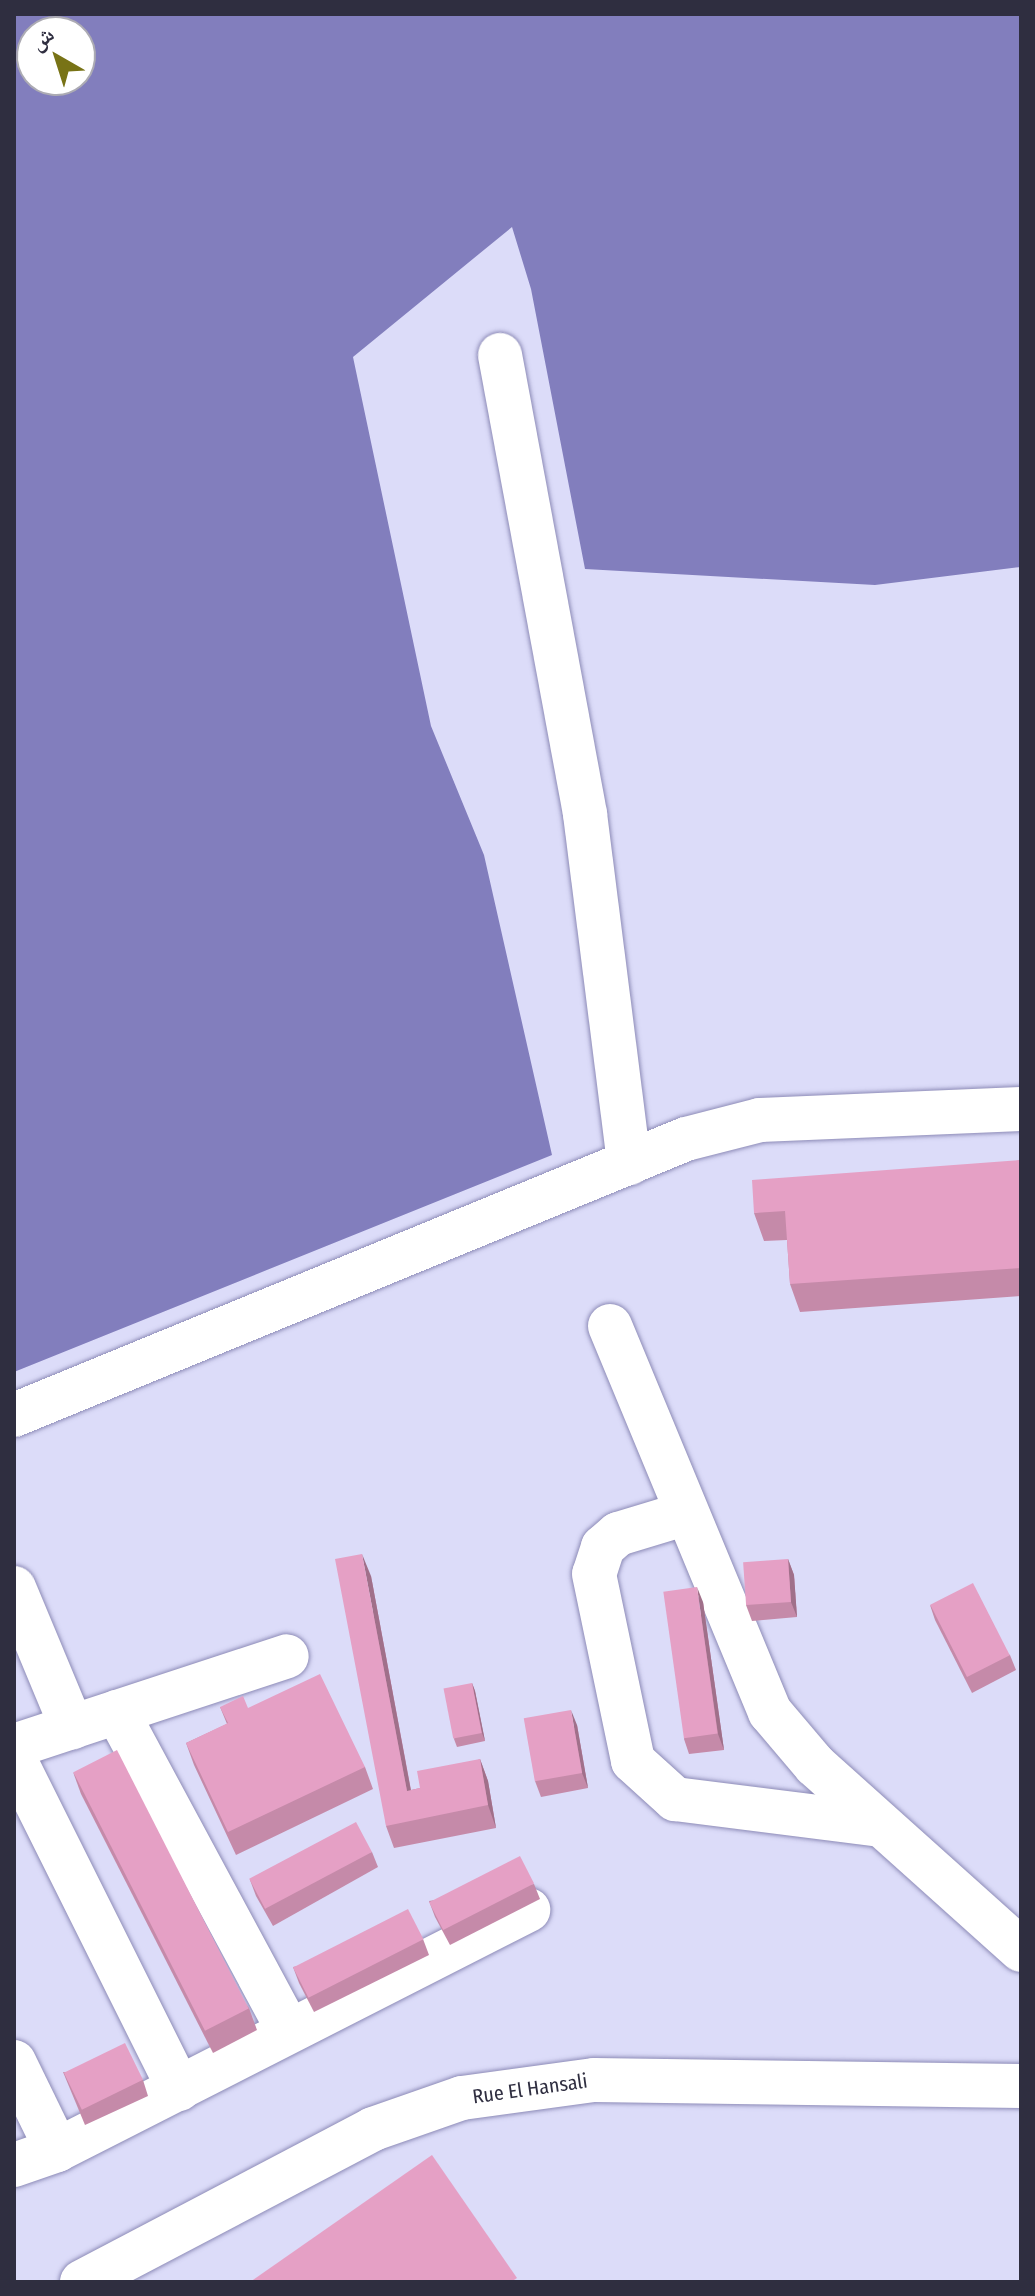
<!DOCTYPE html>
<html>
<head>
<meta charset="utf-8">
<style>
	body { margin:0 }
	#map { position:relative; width:1035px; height:2296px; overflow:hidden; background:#dcdcf9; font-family:"Fira Sans Condensed","Noto Naskh Arabic",sans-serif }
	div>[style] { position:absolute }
	.water>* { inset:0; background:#827ebd }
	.roads { filter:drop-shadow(0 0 2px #8d8bb7) drop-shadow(0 0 2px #8d8bb7) }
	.minor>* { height:44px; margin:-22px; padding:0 22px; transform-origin:22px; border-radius:22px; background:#fff }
	.wall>* { inset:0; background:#c58aa9 }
	.shaded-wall>* { inset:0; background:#a0708a }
	.building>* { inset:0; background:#e5a0c5; transform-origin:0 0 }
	span { translate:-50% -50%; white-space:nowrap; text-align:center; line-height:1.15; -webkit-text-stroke:8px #fff; paint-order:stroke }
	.street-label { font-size:20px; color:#2f2e40 }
	.frame { position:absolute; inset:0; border:16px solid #2f2e40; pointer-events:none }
	.north { position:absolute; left:16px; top:16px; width:80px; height:80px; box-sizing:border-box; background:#fff; border:2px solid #acabb3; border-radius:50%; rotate:321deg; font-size:22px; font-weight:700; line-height:32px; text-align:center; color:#2f2e40 }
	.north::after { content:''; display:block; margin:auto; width:28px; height:36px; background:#787316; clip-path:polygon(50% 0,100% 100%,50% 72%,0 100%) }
</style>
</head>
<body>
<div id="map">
	<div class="water">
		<div style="clip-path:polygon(evenodd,14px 14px,1021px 14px,1021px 567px,875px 585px,585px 569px,531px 289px,512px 227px,353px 357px,431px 726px,484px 855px,552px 1155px,14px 1372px,14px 14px,32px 32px,80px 32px,80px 80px,32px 80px,32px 32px)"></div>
	</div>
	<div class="roads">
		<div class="minor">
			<div style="left:500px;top:355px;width:467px;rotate:79.5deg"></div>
			<div style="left:585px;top:814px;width:352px;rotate:82.8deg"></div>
			<div style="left:610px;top:1326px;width:418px;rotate:67.5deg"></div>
			<div style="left:770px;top:1712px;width:70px;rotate:49.7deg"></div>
			<div style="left:815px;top:1765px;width:277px;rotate:41.9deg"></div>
			<div style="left:14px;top:1415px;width:726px;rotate:-22.33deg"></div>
			<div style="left:686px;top:1139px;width:76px;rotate:-14.4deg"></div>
			<div style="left:760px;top:1120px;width:261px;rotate:-2.4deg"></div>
			<div style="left:684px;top:1514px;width:69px;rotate:163.1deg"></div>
			<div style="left:618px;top:1534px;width:20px;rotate:139deg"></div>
			<div style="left:603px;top:1547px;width:28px;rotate:108deg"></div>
			<div style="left:594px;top:1574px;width:191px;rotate:78.2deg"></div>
			<div style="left:633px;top:1761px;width:57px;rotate:42.1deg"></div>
			<div style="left:675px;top:1799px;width:207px;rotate:7.2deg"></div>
			<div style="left:14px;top:1588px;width:151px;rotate:67.4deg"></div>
			<div style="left:117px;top:1712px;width:362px;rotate:61.7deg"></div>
			<div style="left:14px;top:1746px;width:287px;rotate:-18.2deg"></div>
			<div style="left:14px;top:1758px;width:370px;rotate:63.5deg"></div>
			<div style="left:14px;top:2062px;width:98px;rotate:64deg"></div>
			<div style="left:14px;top:2165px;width:46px;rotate:-19.2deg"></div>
			<div style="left:57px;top:2150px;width:529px;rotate:-27deg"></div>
			<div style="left:82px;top:2282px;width:329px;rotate:-27.7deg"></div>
			<div style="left:373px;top:2129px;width:94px;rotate:-19.2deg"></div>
			<div style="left:462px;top:2098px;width:133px;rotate:-7.8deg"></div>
			<div style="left:594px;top:2080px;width:427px;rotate:0.8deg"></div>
		</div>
	</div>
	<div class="wall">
		<div style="clip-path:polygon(1021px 1160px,1021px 1296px,800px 1312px,790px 1284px,787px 1240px,764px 1241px,754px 1213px)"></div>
		<div style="clip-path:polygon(788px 1559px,794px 1575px,797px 1617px,752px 1621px,746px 1605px)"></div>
		<div style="clip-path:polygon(371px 1576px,411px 1790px,420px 1788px,480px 1759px,488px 1781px,496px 1828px,394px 1848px,386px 1826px)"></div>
		<div style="clip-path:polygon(703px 1602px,724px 1750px,689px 1754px,684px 1739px)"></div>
		<div style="clip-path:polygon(930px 1605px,1010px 1655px,1016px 1670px,972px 1693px,935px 1620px)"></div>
		<div style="clip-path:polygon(472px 1683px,475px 1691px,485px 1741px,457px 1747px,454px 1739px)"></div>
		<div style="clip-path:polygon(220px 1707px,248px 1708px,365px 1767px,373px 1789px,236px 1855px,194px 1765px,186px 1743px,227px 1724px)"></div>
		<div style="clip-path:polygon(577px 1725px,588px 1788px,541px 1797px,535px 1781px)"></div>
		<div style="clip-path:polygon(73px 1772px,249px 2008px,257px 2030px,213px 2053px,81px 1794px)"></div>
		<div style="clip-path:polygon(372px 1852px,378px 1867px,273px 1926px,256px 1896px,250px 1880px)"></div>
		<div style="clip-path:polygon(534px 1884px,540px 1899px,450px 1945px,435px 1917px,429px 1901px)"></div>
		<div style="clip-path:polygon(423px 1939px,429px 1955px,314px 2012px,299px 1983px,293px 1967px)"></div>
		<div style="clip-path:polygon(63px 2072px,143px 2080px,148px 2096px,85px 2125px)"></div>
	</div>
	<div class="shaded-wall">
		<div style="clip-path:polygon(362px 1554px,371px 1576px,415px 1813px,407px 1791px)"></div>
		<div style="clip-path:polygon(788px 1559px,794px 1575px,797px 1617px,791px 1602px)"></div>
		<div style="clip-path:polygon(697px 1587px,703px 1602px,724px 1750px,718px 1734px)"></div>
		<div style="clip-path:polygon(472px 1683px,475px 1691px,485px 1741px,482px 1733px)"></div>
		<div style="clip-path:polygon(571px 1710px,577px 1725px,588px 1788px,582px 1773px)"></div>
		<div style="clip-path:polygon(480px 1759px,488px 1781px,496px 1828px,488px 1805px)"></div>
	</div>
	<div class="building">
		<div style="clip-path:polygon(1021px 1160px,1021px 1268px,790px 1284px,785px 1211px,754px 1213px,752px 1180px)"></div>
		<div style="clip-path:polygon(362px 1554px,407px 1791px,420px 1788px,417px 1771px,480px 1759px,488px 1805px,386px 1826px,335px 1559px)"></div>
		<div style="left:788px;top:1559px;width:43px;height:45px;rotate:86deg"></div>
		<div style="left:973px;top:1583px;width:81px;height:48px;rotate:63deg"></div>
		<div style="left:697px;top:1587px;width:148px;height:34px;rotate:82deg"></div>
		<div style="clip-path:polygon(320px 1674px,365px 1767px,228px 1832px,186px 1743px,228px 1723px,220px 1707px,243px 1696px,248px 1708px)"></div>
		<div style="left:472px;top:1683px;width:51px;height:29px;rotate:79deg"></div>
		<div style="left:571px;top:1710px;width:64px;height:48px;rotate:80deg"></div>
		<div style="left:117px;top:1750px;width:290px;height:49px;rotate:63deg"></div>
		<div style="left:356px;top:1822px;width:34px;height:121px;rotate:62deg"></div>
		<div style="left:520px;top:1856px;width:31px;height:102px;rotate:63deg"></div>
		<div style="left:408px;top:1909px;width:34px;height:129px;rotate:63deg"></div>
		<div style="left:125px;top:2043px;width:41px;height:68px;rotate:64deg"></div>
		<div style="clip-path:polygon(432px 2155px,517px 2278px,511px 2282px,250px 2282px)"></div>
	</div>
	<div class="street-label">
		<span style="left:530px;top:2089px;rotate:-8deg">Rue El Hansali</span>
	</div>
	<div class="frame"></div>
	<div class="north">ش</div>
</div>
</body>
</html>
